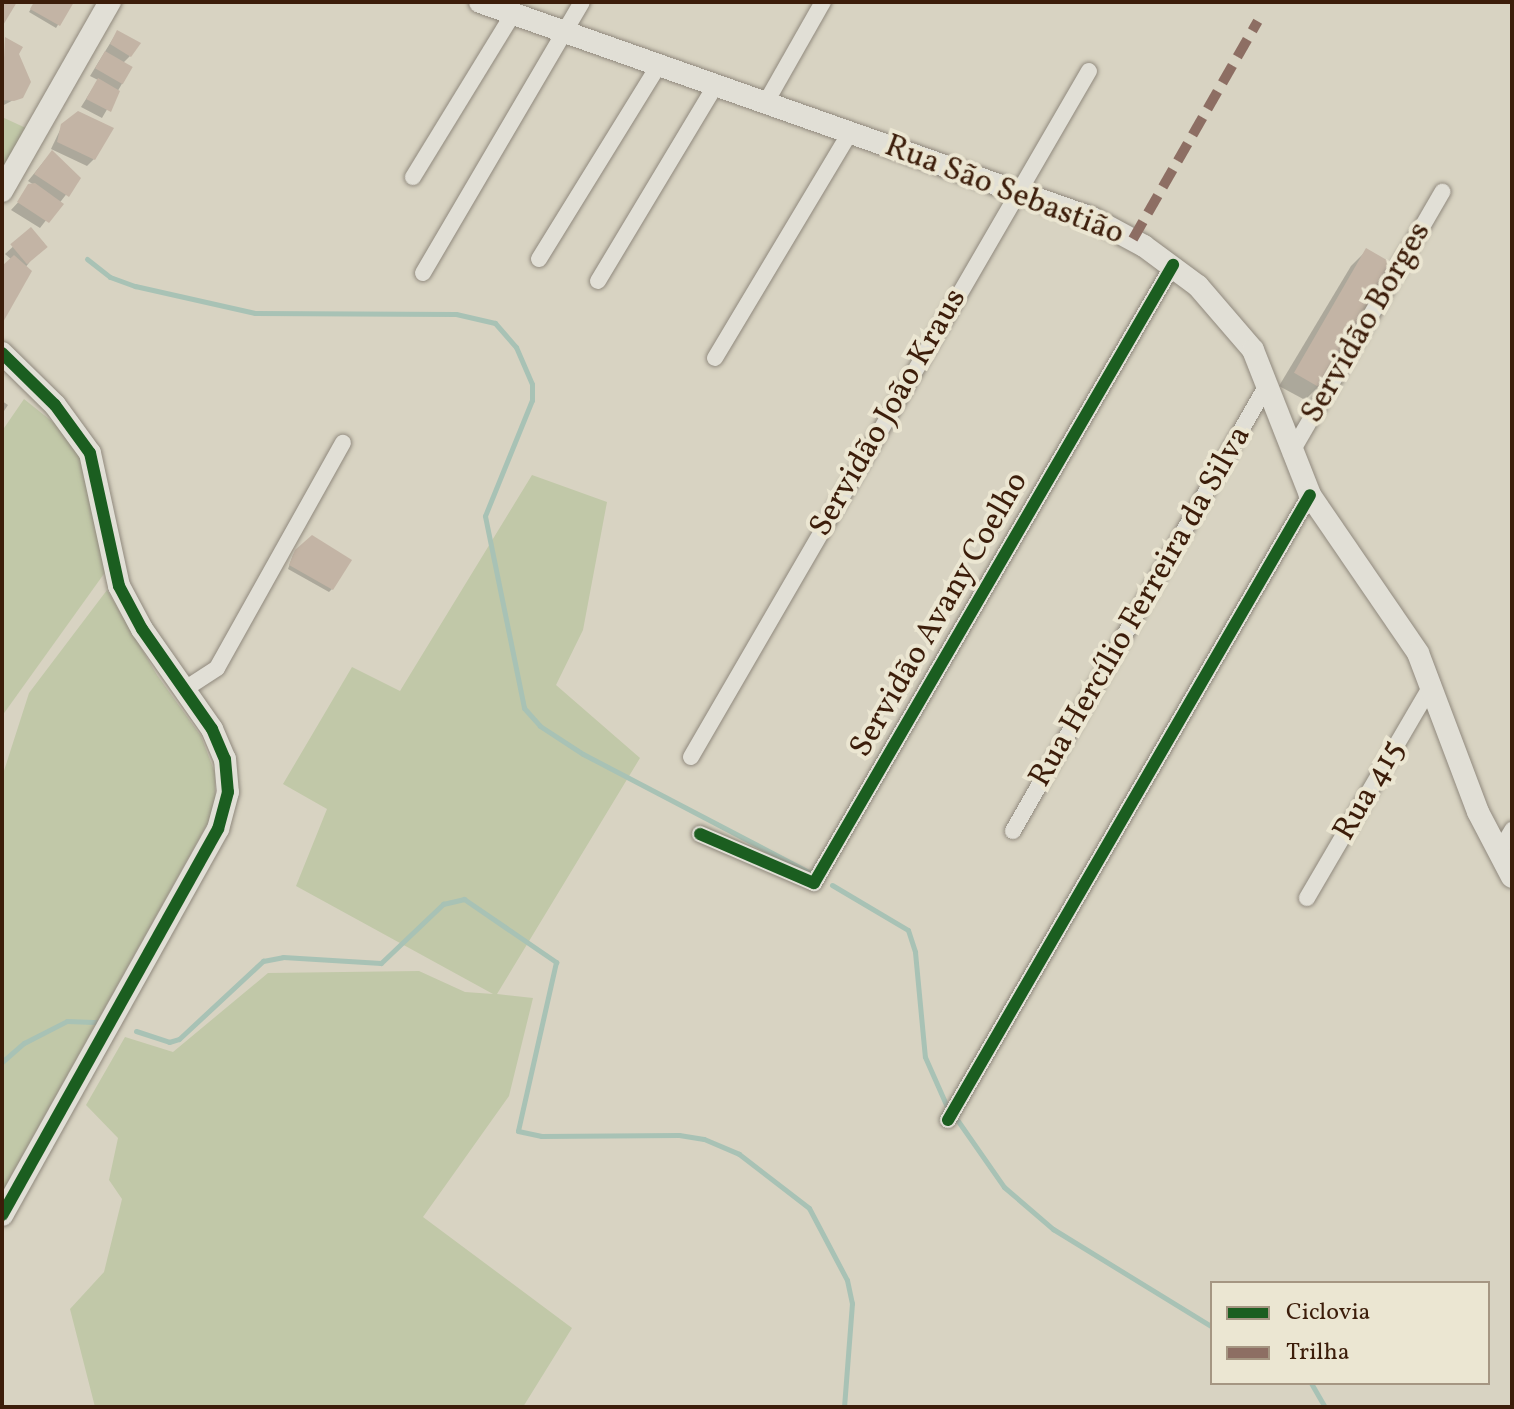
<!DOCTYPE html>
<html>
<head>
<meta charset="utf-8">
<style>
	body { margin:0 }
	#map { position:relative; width:1514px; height:1409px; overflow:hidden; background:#d8d3c2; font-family:Vollkorn,serif }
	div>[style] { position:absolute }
	.green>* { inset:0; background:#c1c8a8 }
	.shadow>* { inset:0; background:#0003 }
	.stream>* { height:5px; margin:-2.5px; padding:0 2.5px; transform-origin:2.5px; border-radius:2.5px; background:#a8c2b5 }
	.building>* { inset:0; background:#c3b4a5; transform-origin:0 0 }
	.roads { filter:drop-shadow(0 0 2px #90897d) drop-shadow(0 0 2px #90897d) }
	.street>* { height:16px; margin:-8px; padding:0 8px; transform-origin:8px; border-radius:8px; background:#e1dfd6 }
	.secondary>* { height:22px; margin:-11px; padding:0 11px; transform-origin:11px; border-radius:11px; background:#e1dfd6 }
	.quiet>* { height:10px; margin-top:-5px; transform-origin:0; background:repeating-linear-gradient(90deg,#8d6e63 0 20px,transparent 0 30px) }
	.cycleway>* { height:12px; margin:-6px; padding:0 6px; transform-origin:6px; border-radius:6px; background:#1b5e20 }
	span { translate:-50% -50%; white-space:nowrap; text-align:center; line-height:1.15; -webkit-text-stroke:8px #ebe6d2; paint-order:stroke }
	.street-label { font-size:32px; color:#3c1d0a }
	.frame { position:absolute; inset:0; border:4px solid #3c1d0a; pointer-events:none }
	.legend { position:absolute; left:1210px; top:1281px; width:280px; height:104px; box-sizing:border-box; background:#ebe6d2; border:2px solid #a59682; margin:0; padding:10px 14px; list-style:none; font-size:24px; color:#3c1d0a }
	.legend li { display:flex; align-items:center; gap:16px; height:40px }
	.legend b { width:40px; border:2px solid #a59682 }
</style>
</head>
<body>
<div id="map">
	<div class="green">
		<div style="clip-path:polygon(2px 117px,28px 129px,2px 174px)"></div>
		<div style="clip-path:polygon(24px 399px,74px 439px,94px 500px,106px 571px,2px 716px,2px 431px)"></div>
		<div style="clip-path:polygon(532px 475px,607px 502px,583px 630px,556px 685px,640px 758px,497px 994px,533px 998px,509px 1096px,423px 1217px,572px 1328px,523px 1407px,95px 1407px,70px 1309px,104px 1272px,122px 1199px,109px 1180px,118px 1138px,86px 1105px,125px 1037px,173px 1052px,268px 973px,419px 971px,465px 992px,493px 994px,296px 886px,327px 809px,283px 784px,352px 667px,400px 691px)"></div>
		<div style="clip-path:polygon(107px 590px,157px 675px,201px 736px,215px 773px,215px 810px,2px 1192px,2px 777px,29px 693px)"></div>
	</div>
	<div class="shadow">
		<div style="clip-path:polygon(35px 2px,72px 2px,56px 28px,29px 12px)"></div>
		<div style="clip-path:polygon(117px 32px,130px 56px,123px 63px,123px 82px,102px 118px,81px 107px,98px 80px,90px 76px)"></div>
		<div style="clip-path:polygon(6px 40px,17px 54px,21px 96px,2px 106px)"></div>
		<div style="clip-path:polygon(62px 126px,94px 159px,87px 166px,51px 149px)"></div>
		<div style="clip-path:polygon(45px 160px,79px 178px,40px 228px,11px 210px,34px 185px,28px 181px)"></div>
		<div style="clip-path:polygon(31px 230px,44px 243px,25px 268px,2px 320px,2px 270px,12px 260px,5px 254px)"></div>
		<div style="clip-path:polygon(1366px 251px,1320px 385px,1305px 400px,1279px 386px,1351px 266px)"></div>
		<div style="clip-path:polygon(2px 401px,8px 405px,2px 414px)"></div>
		<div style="clip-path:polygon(312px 537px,332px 589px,329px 592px,288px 569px,293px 555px)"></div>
	</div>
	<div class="stream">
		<div style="left:87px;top:259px;width:29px;rotate:38deg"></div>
		<div style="left:110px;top:277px;width:27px;rotate:20deg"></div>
		<div style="left:135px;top:286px;width:123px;rotate:12.7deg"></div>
		<div style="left:255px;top:313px;width:201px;rotate:0.3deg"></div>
		<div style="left:456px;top:314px;width:40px;rotate:13deg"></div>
		<div style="left:495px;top:323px;width:32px;rotate:49deg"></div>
		<div style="left:516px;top:347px;width:40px;rotate:66.6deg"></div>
		<div style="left:532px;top:384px;width:16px;rotate:90deg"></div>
		<div style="left:532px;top:400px;width:125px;rotate:112.1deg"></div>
		<div style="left:485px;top:516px;width:196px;rotate:78.5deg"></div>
		<div style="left:524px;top:708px;width:24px;rotate:48deg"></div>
		<div style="left:540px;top:726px;width:51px;rotate:33.1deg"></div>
		<div style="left:583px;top:754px;width:255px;rotate:27.6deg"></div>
		<div style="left:832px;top:885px;width:88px;rotate:30.6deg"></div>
		<div style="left:908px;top:930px;width:23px;rotate:72deg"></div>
		<div style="left:915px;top:952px;width:105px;rotate:84.6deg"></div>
		<div style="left:925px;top:1057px;width:57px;rotate:66.1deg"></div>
		<div style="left:136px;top:1031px;width:35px;rotate:18deg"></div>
		<div style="left:169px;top:1042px;width:10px;rotate:-17deg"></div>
		<div style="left:179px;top:1039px;width:115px;rotate:-42.9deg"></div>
		<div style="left:263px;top:961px;width:20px;rotate:-11deg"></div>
		<div style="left:283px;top:957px;width:98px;rotate:3.5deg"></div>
		<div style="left:381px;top:963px;width:86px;rotate:-43.6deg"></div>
		<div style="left:443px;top:904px;width:22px;rotate:-13deg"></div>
		<div style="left:464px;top:899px;width:112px;rotate:34.4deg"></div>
		<div style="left:556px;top:962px;width:173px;rotate:102.7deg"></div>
		<div style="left:518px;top:1131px;width:24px;rotate:12deg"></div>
		<div style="left:541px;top:1136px;width:138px;rotate:-0.4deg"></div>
		<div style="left:679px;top:1135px;width:25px;rotate:9deg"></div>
		<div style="left:704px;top:1139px;width:38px;rotate:23deg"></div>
		<div style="left:739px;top:1154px;width:88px;rotate:37.6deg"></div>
		<div style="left:809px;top:1208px;width:81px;rotate:62.2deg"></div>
		<div style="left:847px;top:1280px;width:24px;rotate:78deg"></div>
		<div style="left:852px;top:1303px;width:104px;rotate:94.4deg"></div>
		<div style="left:2px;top:1062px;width:29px;rotate:-41deg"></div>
		<div style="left:24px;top:1043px;width:48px;rotate:-27.1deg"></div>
		<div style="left:67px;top:1021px;width:33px;rotate:2deg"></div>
		<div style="left:958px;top:1121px;width:80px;rotate:55.1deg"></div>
		<div style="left:1004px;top:1187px;width:65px;rotate:40.6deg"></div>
		<div style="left:1053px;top:1229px;width:187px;rotate:31.6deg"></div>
		<div style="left:1311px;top:1383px;width:28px;rotate:60deg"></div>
	</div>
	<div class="building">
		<div style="clip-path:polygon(2px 2px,17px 2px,2px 27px)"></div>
		<div style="clip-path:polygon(34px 2px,74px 2px,60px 26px,30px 9px)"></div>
		<div style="clip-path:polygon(117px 30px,141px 43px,131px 57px,110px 44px)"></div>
		<div style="clip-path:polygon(5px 37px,23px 47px,19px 54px,31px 82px,23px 98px,14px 101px,2px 100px)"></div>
		<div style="left:105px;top:51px;width:32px;height:20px;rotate:30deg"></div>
		<div style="clip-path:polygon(98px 78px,120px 91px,111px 112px,86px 99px)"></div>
		<div style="clip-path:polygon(78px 111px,114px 128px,95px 160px,57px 142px,61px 124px)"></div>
		<div style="clip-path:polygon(52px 150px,81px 178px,69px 197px,34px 174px)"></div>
		<div style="clip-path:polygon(35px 183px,64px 204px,49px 223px,17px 202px,28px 184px)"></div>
		<div style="left:31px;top:227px;width:26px;height:27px;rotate:50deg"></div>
		<div style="left:1366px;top:248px;width:30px;height:144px;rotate:30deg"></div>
		<div style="clip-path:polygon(14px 255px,32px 271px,2px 324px,2px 266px)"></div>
		<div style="clip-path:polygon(312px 535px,352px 560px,333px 590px,289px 565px,295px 550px)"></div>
	</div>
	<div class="roads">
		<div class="street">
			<div style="left:765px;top:104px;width:117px;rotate:-60.4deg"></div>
			<div style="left:413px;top:177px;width:191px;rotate:-58.5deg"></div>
			<div style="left:539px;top:259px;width:227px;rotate:-58.3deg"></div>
			<div style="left:423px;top:273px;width:314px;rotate:-59.6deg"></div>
			<div style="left:598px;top:281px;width:227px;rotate:-59deg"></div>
			<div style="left:715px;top:358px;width:261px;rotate:-59.1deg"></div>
			<div style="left:1291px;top:453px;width:302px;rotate:-59.9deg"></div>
			<div style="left:185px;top:689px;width:38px;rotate:-33deg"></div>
			<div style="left:217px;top:668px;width:258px;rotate:-60.8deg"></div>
			<div style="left:691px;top:757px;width:793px;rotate:-59.88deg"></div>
			<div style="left:1013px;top:831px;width:515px;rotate:-60.35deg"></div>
			<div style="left:700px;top:834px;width:124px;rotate:23.3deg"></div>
			<div style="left:814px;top:883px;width:715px;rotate:-59.85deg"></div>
			<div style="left:1499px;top:852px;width:26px;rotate:-59deg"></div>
			<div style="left:1307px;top:898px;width:248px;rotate:-59.7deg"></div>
			<div style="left:948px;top:1120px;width:722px;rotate:-59.92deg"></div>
		</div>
		<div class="secondary">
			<div style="left:480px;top:2px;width:649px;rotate:19.44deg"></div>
			<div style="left:1092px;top:218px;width:59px;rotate:28.3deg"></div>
			<div style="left:1144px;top:246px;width:67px;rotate:36.5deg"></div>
			<div style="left:1198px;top:286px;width:84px;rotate:49.3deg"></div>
			<div style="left:1253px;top:350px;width:156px;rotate:68.5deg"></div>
			<div style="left:1310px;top:495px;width:191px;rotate:55.6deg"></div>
			<div style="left:1418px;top:653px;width:170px;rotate:69.3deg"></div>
			<div style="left:1478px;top:812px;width:73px;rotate:62.4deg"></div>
			<div style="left:2px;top:191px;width:218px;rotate:-60.3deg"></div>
			<div style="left:2px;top:353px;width:74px;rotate:44.5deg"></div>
			<div style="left:55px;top:405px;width:59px;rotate:53.9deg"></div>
			<div style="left:90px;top:453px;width:136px;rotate:77.7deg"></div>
			<div style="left:119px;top:586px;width:49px;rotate:61.9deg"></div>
			<div style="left:142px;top:629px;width:122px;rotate:55deg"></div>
			<div style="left:212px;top:729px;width:33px;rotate:67deg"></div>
			<div style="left:225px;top:759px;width:33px;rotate:85deg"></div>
			<div style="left:228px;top:792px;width:38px;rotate:105deg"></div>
			<div style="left:218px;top:829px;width:442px;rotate:119.2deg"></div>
		</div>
	</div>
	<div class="quiet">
		<div style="left:1133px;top:239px;width:251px;rotate:-60.2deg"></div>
	</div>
	<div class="cycleway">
		<div style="left:2px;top:353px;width:74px;rotate:44.5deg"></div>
		<div style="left:55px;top:405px;width:59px;rotate:53.9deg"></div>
		<div style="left:90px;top:453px;width:136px;rotate:77.7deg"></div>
		<div style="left:119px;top:586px;width:49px;rotate:61.9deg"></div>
		<div style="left:142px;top:629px;width:122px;rotate:55deg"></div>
		<div style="left:212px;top:729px;width:33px;rotate:67deg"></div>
		<div style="left:225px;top:759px;width:33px;rotate:85deg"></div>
		<div style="left:228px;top:792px;width:38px;rotate:105deg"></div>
		<div style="left:218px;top:829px;width:442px;rotate:119.2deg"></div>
		<div style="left:700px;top:834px;width:124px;rotate:23.3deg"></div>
		<div style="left:814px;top:883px;width:715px;rotate:-59.85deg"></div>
		<div style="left:948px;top:1120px;width:722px;rotate:-59.92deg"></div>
	</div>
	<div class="street-label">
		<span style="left:1004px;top:191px;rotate:21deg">Rua São Sebastião</span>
		<span style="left:1367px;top:323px;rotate:-60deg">Servidão Borges</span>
		<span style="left:889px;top:413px;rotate:-60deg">Servidão João Kraus</span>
		<span style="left:1141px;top:607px;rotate:-60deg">Rua Hercílio Ferreira da Silva</span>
		<span style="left:940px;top:615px;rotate:-60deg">Servidão Avany Coelho</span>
		<span style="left:1370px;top:791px;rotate:-60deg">Rua 415</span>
	</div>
	<div class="frame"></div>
	<ul class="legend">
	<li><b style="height:10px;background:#1b5e20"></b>Ciclovia</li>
	<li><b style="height:10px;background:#8d6e63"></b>Trilha</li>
	</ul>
</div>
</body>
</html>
